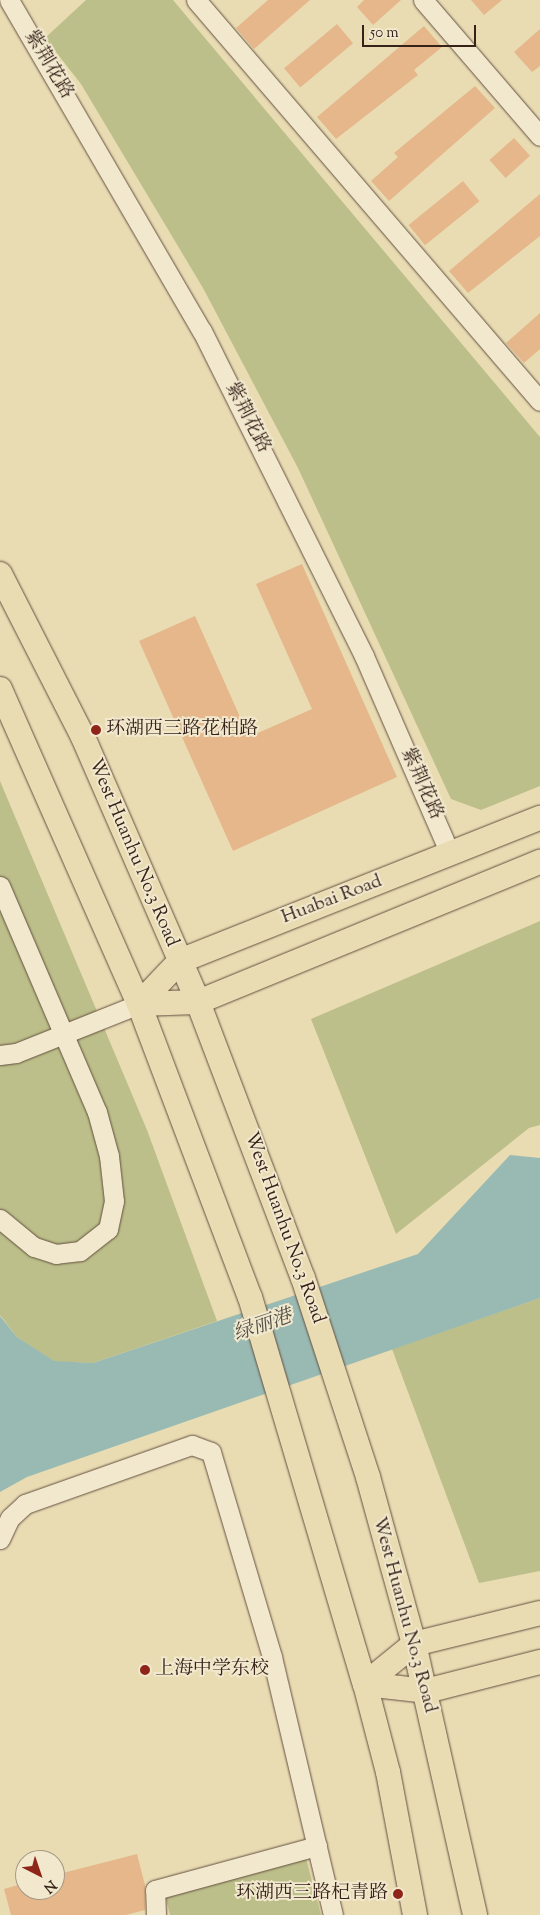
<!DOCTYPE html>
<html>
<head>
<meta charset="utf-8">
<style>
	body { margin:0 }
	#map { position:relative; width:540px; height:1915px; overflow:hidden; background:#e9dcb3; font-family:"Sorts Mill Goudy","Noto Serif SC",serif }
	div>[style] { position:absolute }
	.green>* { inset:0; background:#bcbf89 }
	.water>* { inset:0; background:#99bab3 }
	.building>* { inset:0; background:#e5b78b; transform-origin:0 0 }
	.roads { filter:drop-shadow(0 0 1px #645040) drop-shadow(0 0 1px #645040) }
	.minor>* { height:19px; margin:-9.5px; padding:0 9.5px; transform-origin:9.5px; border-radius:9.5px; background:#f1e8ce }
	.major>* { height:24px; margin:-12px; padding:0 12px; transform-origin:12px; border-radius:12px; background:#e9dcb3 }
	.dots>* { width:14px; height:14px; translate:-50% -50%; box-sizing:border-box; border:2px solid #f1e8ce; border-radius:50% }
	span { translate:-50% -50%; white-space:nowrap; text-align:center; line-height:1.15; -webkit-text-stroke:4px #f1e8ce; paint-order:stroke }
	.street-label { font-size:19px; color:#372219 }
	.poi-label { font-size:19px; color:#372219 }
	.left { translate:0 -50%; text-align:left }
	.right { translate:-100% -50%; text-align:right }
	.water-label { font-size:20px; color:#545047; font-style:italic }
	.north { position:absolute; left:15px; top:1850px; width:50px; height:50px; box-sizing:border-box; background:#f1e8ce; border:1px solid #a79986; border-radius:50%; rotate:139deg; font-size:14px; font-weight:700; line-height:20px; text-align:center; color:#372219 }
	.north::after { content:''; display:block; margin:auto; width:18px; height:22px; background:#8f2418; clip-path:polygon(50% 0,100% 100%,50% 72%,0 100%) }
	.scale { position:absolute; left:362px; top:25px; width:114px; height:22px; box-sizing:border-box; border:2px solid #372219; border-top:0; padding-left:6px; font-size:15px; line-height:18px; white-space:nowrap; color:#372219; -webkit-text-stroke:4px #f1e8ce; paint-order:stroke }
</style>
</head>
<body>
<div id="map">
	<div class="green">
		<div style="clip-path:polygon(86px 0,173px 0,540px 437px,540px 786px,481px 810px,451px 799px,298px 468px,203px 288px,81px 84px,45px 38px)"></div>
		<div style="clip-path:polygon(0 781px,147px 1130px,217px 1321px,93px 1363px,54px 1362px,17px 1337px,0 1315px)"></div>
		<div style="clip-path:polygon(540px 921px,540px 1125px,529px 1128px,396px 1234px,311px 1019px)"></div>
		<div style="clip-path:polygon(540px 1298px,540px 1571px,479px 1583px,392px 1349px)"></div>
		<div style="clip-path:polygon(306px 1858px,321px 1915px,170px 1915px,165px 1895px)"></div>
	</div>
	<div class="water">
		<div style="clip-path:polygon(510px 1155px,540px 1158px,540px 1298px,27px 1477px,0 1492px,0 1316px,17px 1337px,54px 1361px,93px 1363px,418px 1254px)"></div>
	</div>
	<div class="building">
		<div style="clip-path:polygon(268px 0,310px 0,254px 49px,236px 28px)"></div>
		<div style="clip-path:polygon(364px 0,401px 0,373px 25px,357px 7px)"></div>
		<div style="clip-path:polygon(471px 0,502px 0,484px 15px)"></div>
		<div style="left:337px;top:24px;width:25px;height:69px;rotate:50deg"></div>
		<div style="clip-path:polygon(424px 26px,442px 47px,414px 70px,418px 75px,336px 139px,317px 117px)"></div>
		<div style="clip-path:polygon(540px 29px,540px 66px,532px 72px,514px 52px)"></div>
		<div style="clip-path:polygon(475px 86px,495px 108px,389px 201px,371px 181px,398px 157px,394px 153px)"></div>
		<div style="left:514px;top:138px;width:24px;height:33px;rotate:48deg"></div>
		<div style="left:463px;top:181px;width:26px;height:70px;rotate:51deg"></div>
		<div style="clip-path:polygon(540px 194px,540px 236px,468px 293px,449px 271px)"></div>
		<div style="clip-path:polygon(540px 313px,540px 349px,524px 363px,506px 343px)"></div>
		<div style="clip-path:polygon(302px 564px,397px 777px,233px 851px,139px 641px,195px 616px,249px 737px,312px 709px,256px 584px)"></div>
		<div style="clip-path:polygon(137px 1854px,145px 1885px,145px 1910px,126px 1915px,11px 1915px,4px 1889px,25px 1883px,25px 1890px,55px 1890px,55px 1875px)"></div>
	</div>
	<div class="roads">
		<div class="minor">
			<div style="left:9px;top:0;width:383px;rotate:59.8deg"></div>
			<div style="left:202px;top:331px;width:363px;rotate:63.5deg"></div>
			<div style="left:364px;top:656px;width:216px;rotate:66.5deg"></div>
			<div style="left:196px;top:0;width:528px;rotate:49.38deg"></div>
			<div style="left:423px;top:0;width:179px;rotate:49.3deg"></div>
			<div style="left:0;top:886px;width:246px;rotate:66.8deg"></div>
			<div style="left:97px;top:1112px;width:46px;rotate:74.7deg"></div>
			<div style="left:109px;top:1156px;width:45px;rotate:83.7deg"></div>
			<div style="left:114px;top:1201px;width:29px;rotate:102deg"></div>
			<div style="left:108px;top:1229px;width:36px;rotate:142deg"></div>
			<div style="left:80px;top:1251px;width:24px;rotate:173deg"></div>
			<div style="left:56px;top:1254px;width:23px;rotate:-162deg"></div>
			<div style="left:34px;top:1247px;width:44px;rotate:-140.5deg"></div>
			<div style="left:0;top:1055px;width:16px;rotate:-7deg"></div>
			<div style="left:16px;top:1053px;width:132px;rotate:-21.7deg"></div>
			<div style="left:0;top:1539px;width:23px;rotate:-65deg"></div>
			<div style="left:10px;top:1518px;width:21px;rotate:-43deg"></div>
			<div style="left:25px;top:1504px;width:177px;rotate:-19.5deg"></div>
			<div style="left:192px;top:1445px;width:20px;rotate:20deg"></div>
			<div style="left:211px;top:1452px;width:214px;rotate:73.4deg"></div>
			<div style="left:272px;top:1657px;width:265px;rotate:76.7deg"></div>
			<div style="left:156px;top:1915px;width:25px;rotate:-92deg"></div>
			<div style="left:155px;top:1890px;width:168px;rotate:-15.2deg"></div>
		</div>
		<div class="major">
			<div style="left:0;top:574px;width:183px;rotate:63deg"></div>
			<div style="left:83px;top:737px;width:289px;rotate:66.5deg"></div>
			<div style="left:198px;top:1002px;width:295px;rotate:69.2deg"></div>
			<div style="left:303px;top:1278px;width:209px;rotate:71.9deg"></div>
			<div style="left:368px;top:1477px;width:173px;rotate:74.6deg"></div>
			<div style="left:414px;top:1644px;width:278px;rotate:77.3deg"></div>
			<div style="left:0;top:689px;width:344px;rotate:66.2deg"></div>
			<div style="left:139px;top:1004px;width:313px;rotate:69.3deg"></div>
			<div style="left:250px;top:1297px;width:404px;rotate:73.5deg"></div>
			<div style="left:365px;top:1684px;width:91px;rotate:75.4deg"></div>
			<div style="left:388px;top:1772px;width:146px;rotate:79.3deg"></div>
			<div style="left:139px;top:1004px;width:59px;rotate:-46.4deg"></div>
			<div style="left:180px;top:961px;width:387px;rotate:-21.7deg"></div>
			<div style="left:139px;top:1004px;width:59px;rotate:-1.9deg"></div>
			<div style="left:198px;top:1002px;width:370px;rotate:-22.3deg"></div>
			<div style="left:365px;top:1684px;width:63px;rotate:-39.2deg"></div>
			<div style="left:414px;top:1644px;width:130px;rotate:-13.8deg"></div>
			<div style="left:365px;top:1684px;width:61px;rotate:6.5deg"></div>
			<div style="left:426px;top:1691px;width:118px;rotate:-14.3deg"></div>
		</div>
	</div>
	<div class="dots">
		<div style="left:96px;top:730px;background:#8f2418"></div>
		<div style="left:145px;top:1670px;background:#8f2418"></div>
		<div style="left:398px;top:1894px;background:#8f2418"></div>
	</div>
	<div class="street-label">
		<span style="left:48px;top:65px;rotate:59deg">紫荆花路</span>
		<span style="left:247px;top:418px;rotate:63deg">紫荆花路</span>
		<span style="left:421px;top:784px;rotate:66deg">紫荆花路</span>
		<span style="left:133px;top:853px;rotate:67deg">West Huanhu No.3 Road</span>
		<span style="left:332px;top:900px;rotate:-21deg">Huabai Road</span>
		<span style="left:284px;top:1228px;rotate:70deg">West Huanhu No.3 Road</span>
		<span style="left:404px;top:1615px;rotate:75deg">West Huanhu No.3 Road</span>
	</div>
	<div class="poi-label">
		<span class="left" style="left:106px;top:730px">环湖西三路花柏路</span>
		<span class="left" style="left:155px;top:1670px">上海中学东校</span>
		<span class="right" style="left:388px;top:1894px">环湖西三路杞青路</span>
	</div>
	<div class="water-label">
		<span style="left:263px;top:1326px;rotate:-19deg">绿丽港</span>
	</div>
	<div class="north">N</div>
	<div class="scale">50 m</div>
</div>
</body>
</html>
